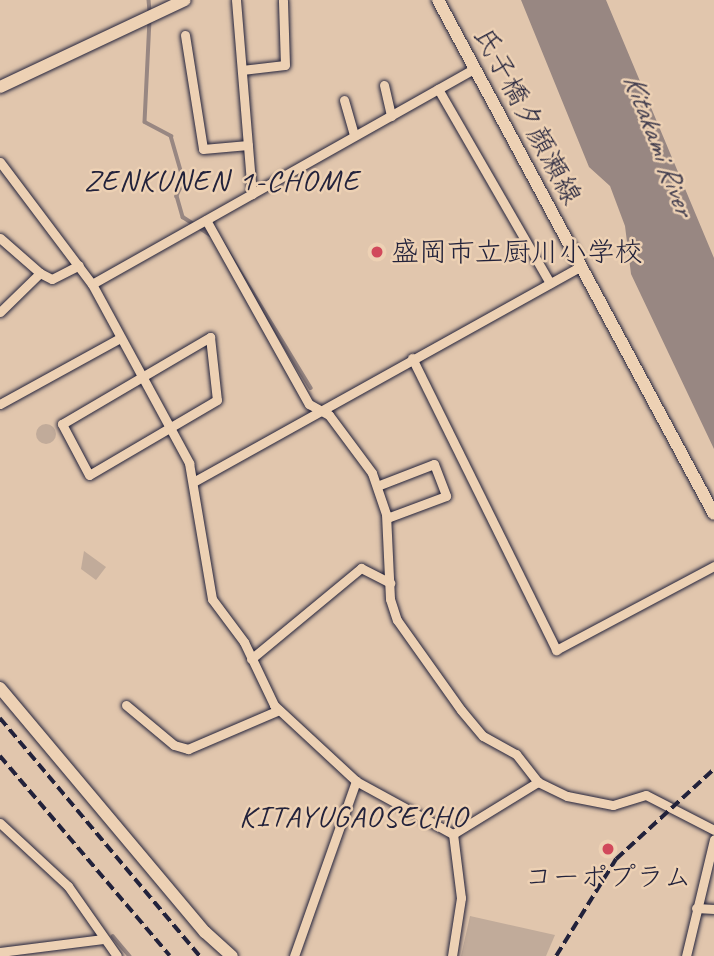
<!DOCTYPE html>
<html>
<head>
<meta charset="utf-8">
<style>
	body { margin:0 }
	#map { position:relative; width:714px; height:956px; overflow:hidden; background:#e1c6ad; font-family:Caveat,"Klee One",sans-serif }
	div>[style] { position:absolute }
	.green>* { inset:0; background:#c1ab9a }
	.round { border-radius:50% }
	.water>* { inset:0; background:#988782 }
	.stream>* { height:3.5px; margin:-1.75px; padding:0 1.75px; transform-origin:1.75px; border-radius:1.75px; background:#988782 }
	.roads { filter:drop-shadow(0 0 2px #22223b) drop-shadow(0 0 2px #22223b) }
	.street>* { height:9px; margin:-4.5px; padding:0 4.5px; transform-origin:4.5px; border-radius:4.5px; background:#edd1b4 }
	.secondary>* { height:12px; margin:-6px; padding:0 6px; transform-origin:6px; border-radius:6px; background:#edd1b4 }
	.rail>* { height:3.5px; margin-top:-1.75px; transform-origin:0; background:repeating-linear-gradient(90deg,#22223b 0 10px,transparent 0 15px) }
	.dots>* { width:19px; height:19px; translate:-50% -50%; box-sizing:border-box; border:4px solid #edd1b4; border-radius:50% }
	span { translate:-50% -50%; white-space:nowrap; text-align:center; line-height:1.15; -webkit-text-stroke:5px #edd1b4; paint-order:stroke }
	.street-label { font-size:28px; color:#22223b }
	.poi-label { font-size:28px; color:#22223b }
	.left { translate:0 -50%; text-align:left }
	.water-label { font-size:30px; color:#454050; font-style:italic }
	.neighbourhood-label { font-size:30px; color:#22223b; letter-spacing:2px }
</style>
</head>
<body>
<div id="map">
	<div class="green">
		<div class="round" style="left:36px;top:424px;width:20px;height:20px"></div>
		<div style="clip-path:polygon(84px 551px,106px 567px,96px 580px,81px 569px)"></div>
		<div style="clip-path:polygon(470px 916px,555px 935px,546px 956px,461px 956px)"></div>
	</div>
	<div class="water">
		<div style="clip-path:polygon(521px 0,606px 0,714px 258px,714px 449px,631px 274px,625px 226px,610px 186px,589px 167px)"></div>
	</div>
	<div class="stream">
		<div style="left:149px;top:0;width:12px;rotate:85deg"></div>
		<div style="left:150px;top:20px;width:102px;rotate:92.8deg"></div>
		<div style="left:145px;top:122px;width:30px;rotate:28deg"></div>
		<div style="left:171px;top:136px;width:47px;rotate:73.9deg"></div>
		<div style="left:184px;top:181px;width:17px;rotate:115deg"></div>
		<div style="left:177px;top:196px;width:22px;rotate:74deg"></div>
		<div style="left:183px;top:217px;width:33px;rotate:33deg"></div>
		<div style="left:221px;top:240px;width:173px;rotate:58.7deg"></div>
		<div style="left:113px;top:936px;width:26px;rotate:50deg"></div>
	</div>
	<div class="roads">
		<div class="street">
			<div style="left:236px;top:0;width:195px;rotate:85.3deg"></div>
			<div style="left:185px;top:35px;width:115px;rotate:81deg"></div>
			<div style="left:203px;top:149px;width:45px;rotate:-5.1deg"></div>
			<div style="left:242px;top:70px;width:43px;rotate:-6.6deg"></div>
			<div style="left:285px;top:65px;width:65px;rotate:-91.8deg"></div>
			<div style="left:384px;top:85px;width:32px;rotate:77deg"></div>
			<div style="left:438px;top:89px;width:224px;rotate:60deg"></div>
			<div style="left:344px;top:100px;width:37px;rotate:74deg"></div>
			<div style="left:0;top:162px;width:153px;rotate:53deg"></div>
			<div style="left:92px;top:284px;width:204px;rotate:61.5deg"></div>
			<div style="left:189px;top:463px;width:138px;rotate:80.4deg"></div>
			<div style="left:212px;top:599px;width:54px;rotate:53.3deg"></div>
			<div style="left:244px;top:642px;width:70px;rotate:64.5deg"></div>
			<div style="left:274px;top:705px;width:112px;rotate:42.8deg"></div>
			<div style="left:356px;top:781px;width:111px;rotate:28.7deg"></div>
			<div style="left:206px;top:220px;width:211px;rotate:60.8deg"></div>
			<div style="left:309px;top:404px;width:23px;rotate:29deg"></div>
			<div style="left:329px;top:415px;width:72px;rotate:53.4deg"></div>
			<div style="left:372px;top:473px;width:43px;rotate:71.1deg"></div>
			<div style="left:386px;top:514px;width:85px;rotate:87.3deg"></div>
			<div style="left:390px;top:599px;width:22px;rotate:72deg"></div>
			<div style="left:397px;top:620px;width:110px;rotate:54.6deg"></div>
			<div style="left:461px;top:710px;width:34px;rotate:50deg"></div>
			<div style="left:483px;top:736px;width:38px;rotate:29deg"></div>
			<div style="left:516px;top:754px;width:36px;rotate:52deg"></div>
			<div style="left:538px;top:782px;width:32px;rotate:26deg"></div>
			<div style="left:567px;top:796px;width:47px;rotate:11.1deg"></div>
			<div style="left:613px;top:805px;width:34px;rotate:-17deg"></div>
			<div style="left:646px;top:795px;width:76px;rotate:27.2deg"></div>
			<div style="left:0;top:238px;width:53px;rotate:41.2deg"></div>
			<div style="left:92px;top:284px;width:440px;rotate:-29.4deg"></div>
			<div style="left:0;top:312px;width:56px;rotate:-44.3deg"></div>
			<div style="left:40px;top:273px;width:13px;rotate:27deg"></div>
			<div style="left:52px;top:279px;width:30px;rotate:-27deg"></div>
			<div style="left:210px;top:337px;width:63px;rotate:83.7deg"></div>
			<div style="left:217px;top:400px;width:148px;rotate:149.6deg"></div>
			<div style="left:89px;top:475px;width:58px;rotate:-117.9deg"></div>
			<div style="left:62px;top:424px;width:172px;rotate:-30.4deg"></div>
			<div style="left:412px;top:358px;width:326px;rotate:63.7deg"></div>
			<div style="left:556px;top:650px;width:179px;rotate:-28deg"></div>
			<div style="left:0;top:404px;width:137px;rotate:-28.8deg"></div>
			<div style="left:195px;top:481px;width:437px;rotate:-29.1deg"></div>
			<div style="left:377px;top:486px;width:61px;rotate:-21.1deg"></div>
			<div style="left:434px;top:464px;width:34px;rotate:69deg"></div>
			<div style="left:446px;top:496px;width:63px;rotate:159.6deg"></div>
			<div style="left:251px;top:659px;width:143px;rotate:-39.6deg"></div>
			<div style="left:361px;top:568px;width:33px;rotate:27deg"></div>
			<div style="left:126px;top:705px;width:62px;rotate:39.8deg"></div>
			<div style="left:174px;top:745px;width:15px;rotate:16deg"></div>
			<div style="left:188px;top:749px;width:99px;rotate:-23.2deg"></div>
			<div style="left:0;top:823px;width:93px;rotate:42.8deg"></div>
			<div style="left:68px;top:886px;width:85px;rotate:55deg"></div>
			<div style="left:453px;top:834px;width:100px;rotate:-31.5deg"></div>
			<div style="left:696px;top:908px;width:18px;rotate:3deg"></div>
			<div style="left:0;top:952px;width:104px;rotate:-7.2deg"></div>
			<div style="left:294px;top:956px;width:186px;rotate:-70.5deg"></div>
			<div style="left:452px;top:956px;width:59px;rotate:-81.2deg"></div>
			<div style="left:461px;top:898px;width:64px;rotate:-97.1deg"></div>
			<div style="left:686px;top:956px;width:120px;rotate:-76.5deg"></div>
		</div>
		<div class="secondary">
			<div style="left:438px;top:0;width:583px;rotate:61.77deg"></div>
			<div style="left:0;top:87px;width:204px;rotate:-25.2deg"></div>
			<div style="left:0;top:688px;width:319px;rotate:50deg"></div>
			<div style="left:205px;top:932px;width:36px;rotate:42deg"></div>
		</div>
	</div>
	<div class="rail">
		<div style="left:0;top:718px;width:311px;rotate:50deg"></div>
		<div style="left:0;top:756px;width:262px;rotate:49.6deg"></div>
		<div style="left:556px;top:956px;width:114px;rotate:-58.3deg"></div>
		<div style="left:616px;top:859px;width:133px;rotate:-42.6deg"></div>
	</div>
	<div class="dots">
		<div style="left:377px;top:252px;background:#d1495b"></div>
		<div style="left:608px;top:849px;background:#d1495b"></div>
	</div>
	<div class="street-label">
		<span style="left:528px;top:116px;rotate:62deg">氏子橋夕顔瀬線</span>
	</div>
	<div class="poi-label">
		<span class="left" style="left:391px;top:252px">盛岡市立厨川小学校</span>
		<span style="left:608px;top:877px">コーポプラム</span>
	</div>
	<div class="water-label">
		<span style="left:659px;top:144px;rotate:69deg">Kitakami River</span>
	</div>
	<div class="neighbourhood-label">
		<span style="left:222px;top:180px">ZENKUNEN 1-CHOME</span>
		<span style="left:354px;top:816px">KITAYUGAOSECHO</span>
	</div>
</div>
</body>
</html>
